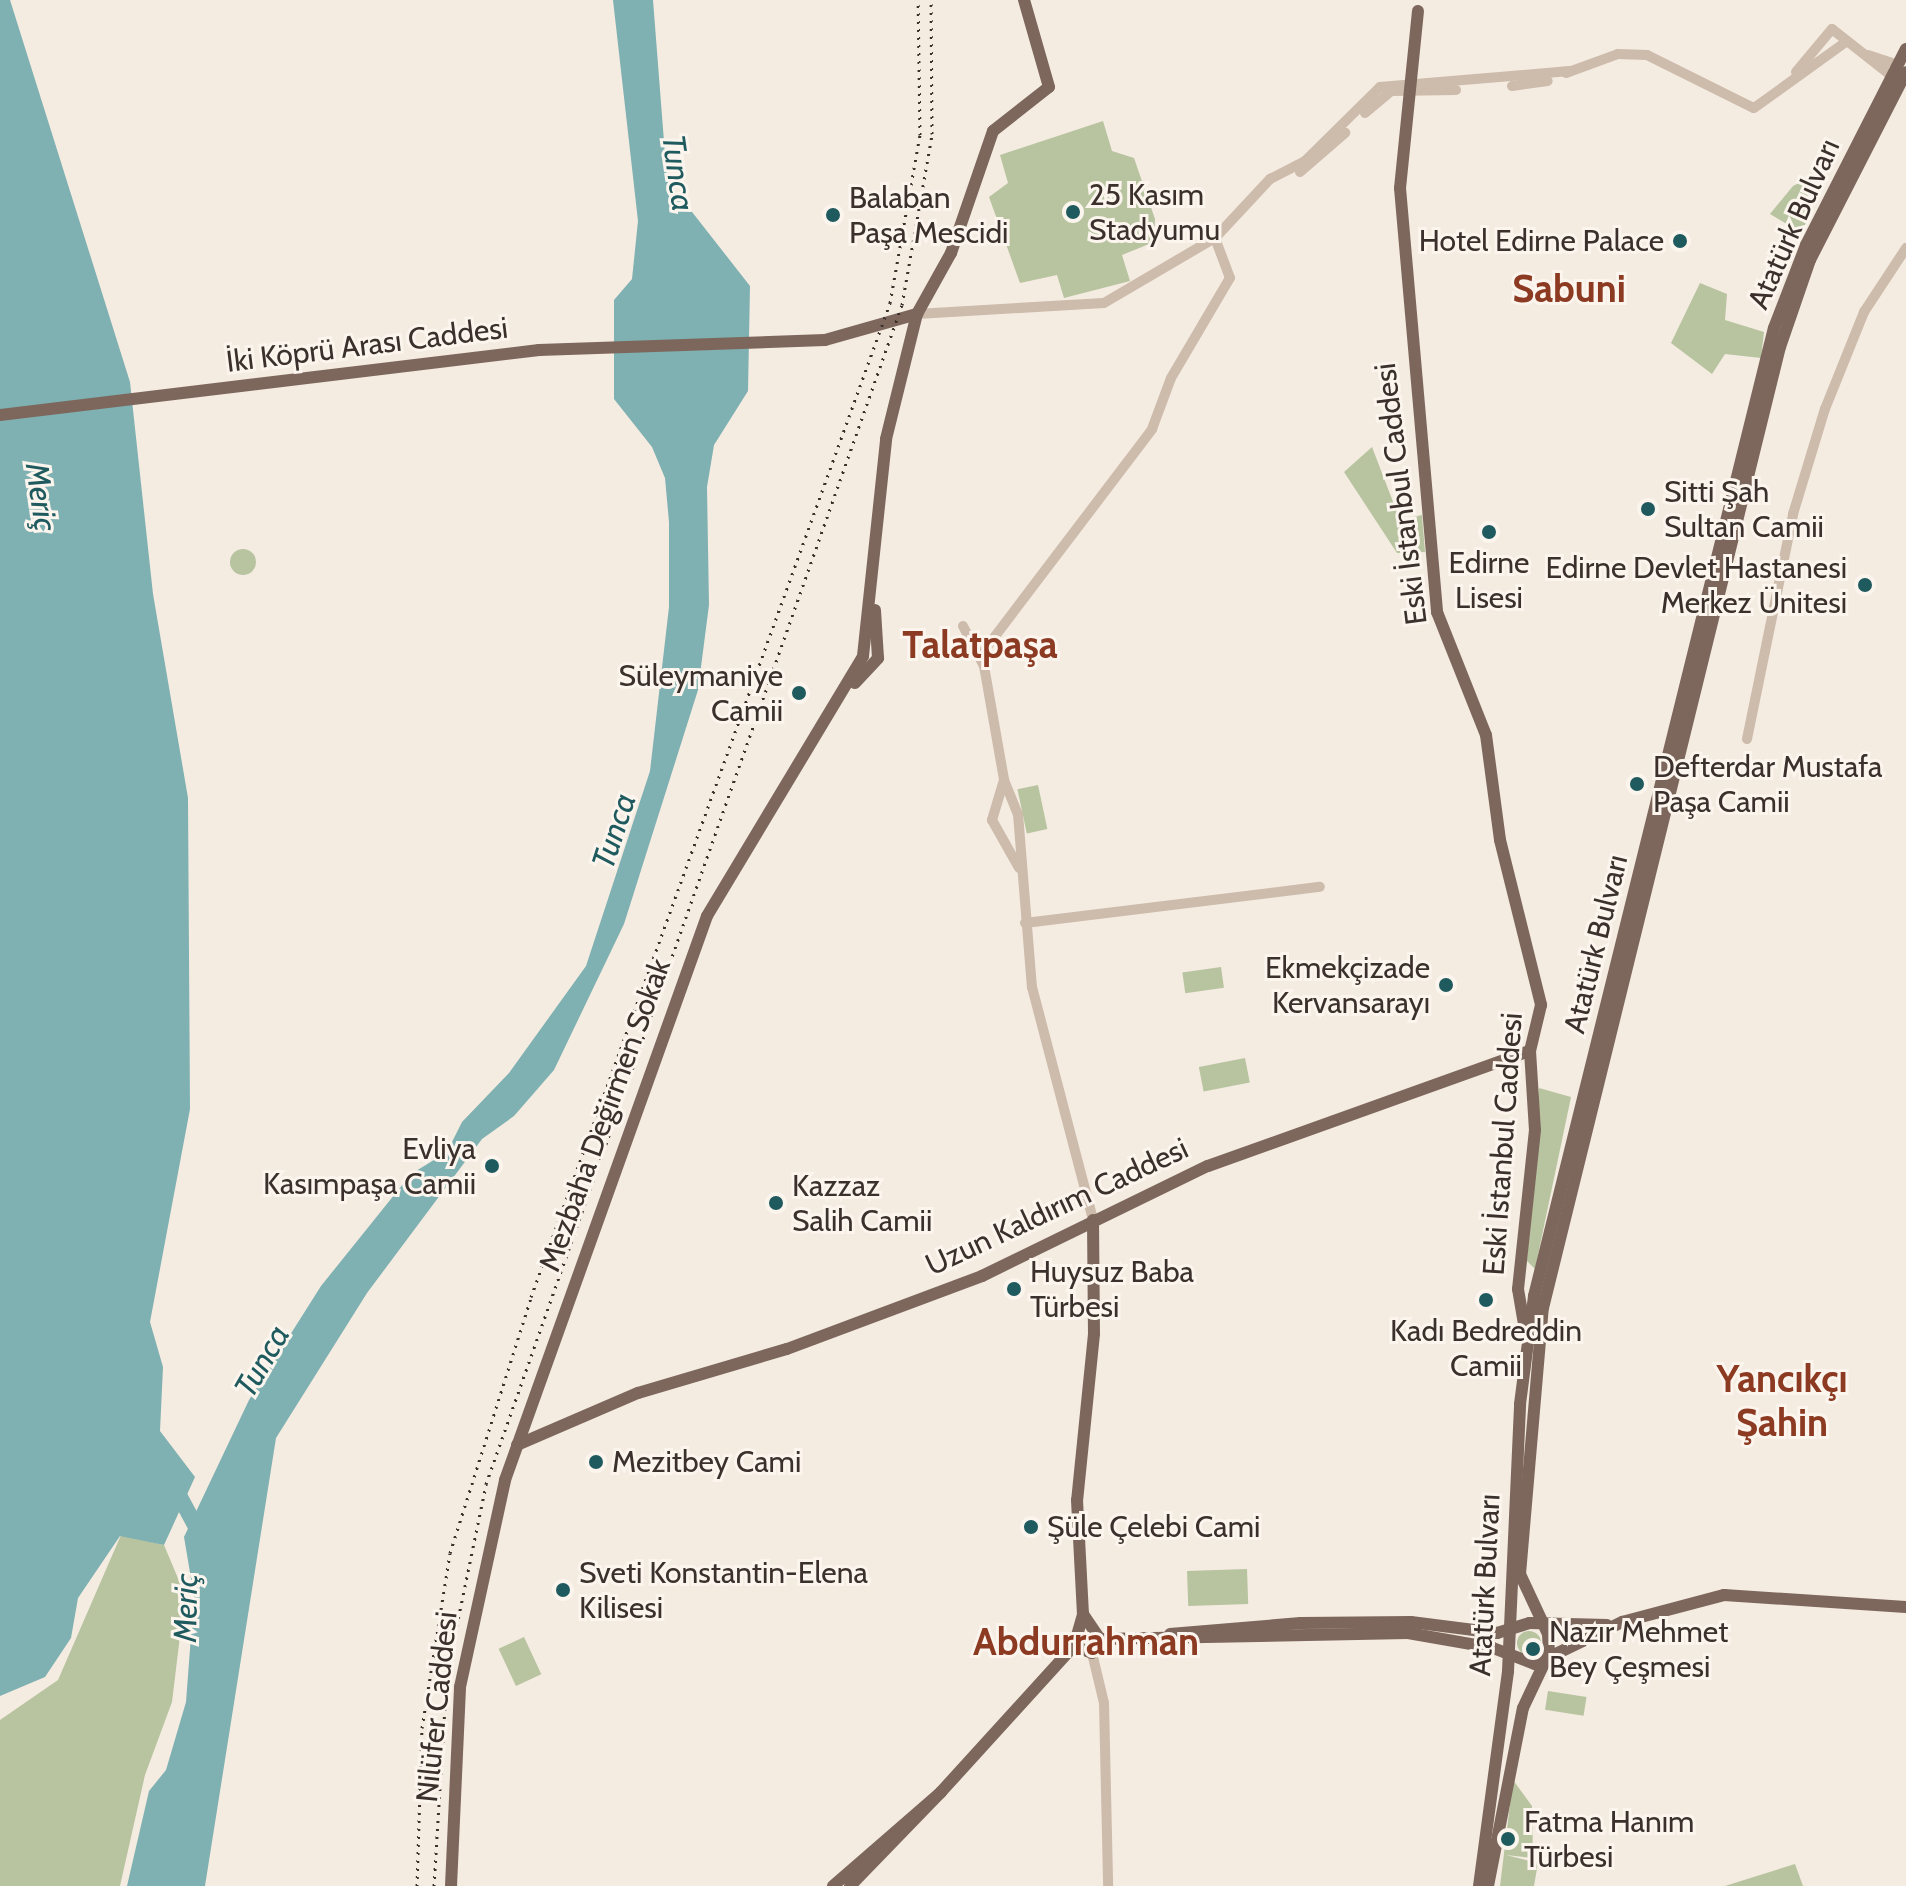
<!DOCTYPE html>
<html>
<head>
<meta charset="utf-8">
<style>
	body { margin:0 }
	#map { position:relative; width:1906px; height:1886px; overflow:hidden; background:#f4ebe1; font-family:Cabin,sans-serif }
	div>[style] { position:absolute }
	.green>* { inset:0; background:#b8c4a0; transform-origin:0 0 }
	.round { border-radius:50% }
	.water>* { inset:0; background:#7fb0b2 }
	.river>* { height:16px; margin:-8px; padding:0 8px; transform-origin:8px; border-radius:8px; background:#7fb0b2 }
	.minor>* { height:10px; margin:-5px; padding:0 5px; transform-origin:5px; border-radius:5px; background:#cdbbac }
	.major>* { height:12px; margin:-6px; padding:0 6px; transform-origin:6px; border-radius:6px; background:#7d675c }
	.rail>* { height:3px; margin-top:-1.5px; transform-origin:0; background:repeating-linear-gradient(90deg,#3b302b 0 2px,transparent 0 8px) }
	.dots>* { width:22px; height:22px; translate:-50% -50%; box-sizing:border-box; border:4px solid #fbf5ee; border-radius:50% }
	span { translate:-50% -50%; white-space:nowrap; text-align:center; line-height:1.15; -webkit-text-stroke:6px #fbf5ee; paint-order:stroke }
	.poi-label { font-size:30px; color:#3b302b }
	.left { translate:0 -50%; text-align:left }
	.right { translate:-100% -50%; text-align:right }
	.street-label { font-size:30px; color:#3b302b }
	.water-label { font-size:32px; color:#1f5a5e; font-style:italic }
	.district-label { font-size:38px; color:#8c3b22; font-weight:700 }
</style>
</head>
<body>
<div id="map">
	<div class="green">
		<div style="clip-path:polygon(1103px 121px,1112px 151px,1134px 158px,1155px 219px,1154px 242px,1122px 255px,1130px 281px,1064px 298px,1057px 275px,1020px 283px,989px 197px,1008px 183px,1000px 155px)"></div>
		<div style="clip-path:polygon(1826px 169px,1802px 233px,1770px 214px,1793px 186px)"></div>
		<div style="clip-path:polygon(1700px 283px,1727px 294px,1725px 320px,1764px 332px,1761px 358px,1725px 354px,1712px 374px,1671px 343px)"></div>
		<div style="clip-path:polygon(1372px 447px,1400px 520px,1422px 515px,1425px 552px,1397px 553px,1344px 472px)"></div>
		<div class="round" style="left:230px;top:549px;width:26px;height:26px"></div>
		<div style="left:1038px;top:785px;width:45px;height:21px;rotate:78deg"></div>
		<div style="left:1221px;top:967px;width:21px;height:39px;rotate:82deg"></div>
		<div style="left:1245px;top:1058px;width:25px;height:47px;rotate:79deg"></div>
		<div style="clip-path:polygon(1539px 1088px,1571px 1097px,1535px 1269px,1527px 1261px)"></div>
		<div style="clip-path:polygon(121px 1535px,164px 1545px,185px 1595px,172px 1702px,145px 1775px,120px 1886px,0 1886px,0 1720px,58px 1680px)"></div>
		<div style="left:1247px;top:1569px;width:35px;height:60px;rotate:88deg"></div>
		<div class="round" style="left:1517px;top:1631px;width:24px;height:24px"></div>
		<div style="left:524px;top:1637px;width:41px;height:28px;rotate:65deg"></div>
		<div style="left:1548px;top:1691px;width:39px;height:19px;rotate:9deg"></div>
		<div style="clip-path:polygon(1513px 1780px,1532px 1806px,1533px 1858px,1506px 1855px,1538px 1863px,1534px 1886px,1500px 1886px)"></div>
		<div style="clip-path:polygon(1795px 1864px,1803px 1886px,1725px 1886px)"></div>
	</div>
	<div class="water">
		<div style="clip-path:polygon(0 0,10px 0,130px 382px,153px 594px,188px 798px,190px 1109px,150px 1322px,163px 1367px,160px 1431px,195px 1477px,164px 1545px,120px 1536px,78px 1598px,71px 1638px,45px 1677px,0 1696px)"></div>
		<div style="clip-path:polygon(613px 0,653px 0,667px 180px,750px 286px,748px 391px,714px 445px,707px 487px,709px 605px,698px 690px,624px 924px,554px 1070px,514px 1116px,482px 1139px,367px 1293px,276px 1438px,205px 1886px,127px 1886px,149px 1791px,166px 1770px,186px 1702px,194px 1596px,184px 1537px,249px 1400px,321px 1286px,411px 1174px,447px 1152px,462px 1122px,509px 1073px,586px 966px,650px 771px,669px 607px,669px 522px,665px 478px,652px 447px,614px 399px,614px 300px,632px 279px,638px 221px)"></div>
	</div>
	<div class="river">
		<div style="left:173px;top:1484px;width:61px;rotate:61.8deg"></div>
	</div>
	<div class="minor">
		<div style="left:1868px;top:55px;width:32px;rotate:18deg"></div>
		<div style="left:1796px;top:72px;width:56px;rotate:-50.1deg"></div>
		<div style="left:1832px;top:29px;width:78px;rotate:38.2deg"></div>
		<div style="left:1566px;top:73px;width:55px;rotate:-20.1deg"></div>
		<div style="left:1618px;top:54px;width:29px;rotate:2deg"></div>
		<div style="left:1647px;top:55px;width:119px;rotate:26.4deg"></div>
		<div style="left:1754px;top:108px;width:113px;rotate:-35.7deg"></div>
		<div style="left:1512px;top:86px;width:36px;rotate:-8deg"></div>
		<div style="left:1365px;top:113px;width:34px;rotate:-40deg"></div>
		<div style="left:1391px;top:91px;width:65px;rotate:-0.9deg"></div>
		<div style="left:1300px;top:172px;width:60px;rotate:-40.9deg"></div>
		<div style="left:917px;top:314px;width:187px;rotate:-3.4deg"></div>
		<div style="left:1104px;top:303px;width:129px;rotate:-30.4deg"></div>
		<div style="left:1215px;top:238px;width:81px;rotate:-47deg"></div>
		<div style="left:1270px;top:179px;width:39px;rotate:-27deg"></div>
		<div style="left:1305px;top:161px;width:105px;rotate:-44.6deg"></div>
		<div style="left:1380px;top:87px;width:190px;rotate:-4.8deg"></div>
		<div style="left:963px;top:626px;width:45px;rotate:62.3deg"></div>
		<div style="left:984px;top:666px;width:116px;rotate:80deg"></div>
		<div style="left:1004px;top:780px;width:37px;rotate:68deg"></div>
		<div style="left:1018px;top:814px;width:174px;rotate:85.4deg"></div>
		<div style="left:1032px;top:987px;width:241px;rotate:75.3deg"></div>
		<div style="left:980px;top:656px;width:285px;rotate:-52.8deg"></div>
		<div style="left:1152px;top:429px;width:54px;rotate:-69.6deg"></div>
		<div style="left:1171px;top:378px;width:116px;rotate:-59.5deg"></div>
		<div style="left:1230px;top:278px;width:43px;rotate:-110.6deg"></div>
		<div style="left:1747px;top:739px;width:230px;rotate:-78.4deg"></div>
		<div style="left:1793px;top:514px;width:110px;rotate:-73.1deg"></div>
		<div style="left:1825px;top:409px;width:105px;rotate:-68.1deg"></div>
		<div style="left:1864px;top:312px;width:77px;rotate:-56.7deg"></div>
		<div style="left:1004px;top:780px;width:42px;rotate:106.7deg"></div>
		<div style="left:992px;top:820px;width:55px;rotate:60.6deg"></div>
		<div style="left:1025px;top:923px;width:297px;rotate:-7deg"></div>
		<div style="left:1092px;top:1653px;width:51px;rotate:76.5deg"></div>
		<div style="left:1104px;top:1703px;width:183px;rotate:88.7deg"></div>
	</div>
	<div class="major">
		<div style="left:1418px;top:11px;width:178px;rotate:95.8deg"></div>
		<div style="left:1400px;top:188px;width:426px;rotate:85deg"></div>
		<div style="left:1437px;top:612px;width:132px;rotate:68.3deg"></div>
		<div style="left:1486px;top:735px;width:106px;rotate:82.4deg"></div>
		<div style="left:1500px;top:840px;width:170px;rotate:76deg"></div>
		<div style="left:1541px;top:1005px;width:47px;rotate:103.4deg"></div>
		<div style="left:1530px;top:1051px;width:79px;rotate:86.4deg"></div>
		<div style="left:1535px;top:1130px;width:160px;rotate:96.1deg"></div>
		<div style="left:1518px;top:1289px;width:42px;rotate:80.3deg"></div>
		<div style="left:0;top:415px;width:543px;rotate:-6.88deg"></div>
		<div style="left:539px;top:350px;width:286px;rotate:-2deg"></div>
		<div style="left:825px;top:340px;width:96px;rotate:-15.8deg"></div>
		<div style="left:855px;top:683px;width:34px;rotate:-47deg"></div>
		<div style="left:878px;top:658px;width:48px;rotate:-93.6deg"></div>
		<div style="left:1093px;top:1220px;width:114px;rotate:89.5deg"></div>
		<div style="left:1094px;top:1334px;width:167px;rotate:95.8deg"></div>
		<div style="left:1077px;top:1500px;width:114px;rotate:87deg"></div>
		<div style="left:1083px;top:1614px;width:30px;rotate:56deg"></div>
		<div style="left:517px;top:1445px;width:132px;rotate:-23.3deg"></div>
		<div style="left:638px;top:1393px;width:155px;rotate:-16.5deg"></div>
		<div style="left:787px;top:1349px;width:208px;rotate:-20.5deg"></div>
		<div style="left:982px;top:1276px;width:251px;rotate:-26deg"></div>
		<div style="left:1208px;top:1166px;width:342px;rotate:-19.7deg"></div>
		<div style="left:1170px;top:1634px;width:131px;rotate:-4.8deg"></div>
		<div style="left:1301px;top:1623px;width:110px;rotate:-0.5deg"></div>
		<div style="left:1411px;top:1622px;width:87px;rotate:7.3deg"></div>
		<div style="left:1497px;top:1633px;width:34px;rotate:-17deg"></div>
		<div style="left:1529px;top:1623px;width:78px;rotate:1.5deg"></div>
		<div style="left:1100px;top:1639px;width:308px;rotate:-1.1deg"></div>
		<div style="left:1408px;top:1633px;width:86px;rotate:10deg"></div>
		<div style="left:1493px;top:1648px;width:45px;rotate:20.9deg"></div>
		<div style="left:1535px;top:1664px;width:97px;rotate:-25.8deg"></div>
		<div style="left:1622px;top:1622px;width:106px;rotate:-14.8deg"></div>
		<div style="left:1724px;top:1595px;width:182px;rotate:3.8deg"></div>
		<div style="left:1074px;top:1646px;width:19px;rotate:21deg"></div>
		<div style="left:1092px;top:1653px;width:16px;rotate:-60deg"></div>
		<div style="left:1074px;top:1646px;width:33px;rotate:-74deg"></div>
		<div style="left:451px;top:1886px;width:199px;rotate:-87.4deg"></div>
		<div style="left:460px;top:1687px;width:212px;rotate:-77.7deg"></div>
		<div style="left:505px;top:1480px;width:599px;rotate:-70.29deg"></div>
		<div style="left:707px;top:916px;width:303px;rotate:-59deg"></div>
		<div style="left:863px;top:656px;width:218px;rotate:-83.9deg"></div>
		<div style="left:886px;top:439px;width:129px;rotate:-76.1deg"></div>
		<div style="left:917px;top:314px;width:70px;rotate:-60.9deg"></div>
		<div style="left:951px;top:253px;width:129px;rotate:-71deg"></div>
		<div style="left:993px;top:131px;width:71px;rotate:-38.2deg"></div>
		<div style="left:1049px;top:87px;width:91px;rotate:-106deg"></div>
		<div style="left:833px;top:1886px;width:143px;rotate:-41deg"></div>
		<div style="left:941px;top:1792px;width:197px;rotate:-47.7deg"></div>
		<div style="left:850px;top:1886px;width:131px;rotate:-45.9deg"></div>
		<div style="left:1479px;top:1886px;width:217px;rotate:-82.3deg"></div>
		<div style="left:1508px;top:1671px;width:267px;rotate:-87.4deg"></div>
		<div style="left:1520px;top:1404px;width:109px;rotate:-82.6deg"></div>
		<div style="left:1534px;top:1296px;width:997px;rotate:-76.08deg"></div>
		<div style="left:1774px;top:328px;width:89px;rotate:-68.9deg"></div>
		<div style="left:1806px;top:245px;width:220px;rotate:-63deg"></div>
		<div style="left:1488px;top:1886px;width:181px;rotate:-78.9deg"></div>
		<div style="left:1523px;top:1708px;width:61px;rotate:-64.7deg"></div>
		<div style="left:1549px;top:1653px;width:19px;rotate:-93deg"></div>
		<div style="left:1548px;top:1634px;width:66px;rotate:-115deg"></div>
		<div style="left:1520px;top:1574px;width:267px;rotate:-85.1deg"></div>
		<div style="left:1543px;top:1308px;width:990px;rotate:-76.15deg"></div>
		<div style="left:1780px;top:347px;width:92px;rotate:-71deg"></div>
		<div style="left:1810px;top:260px;width:211px;rotate:-62.9deg"></div>
	</div>
	<div class="rail">
		<div style="left:417px;top:1886px;width:158px;rotate:-88.2deg"></div>
		<div style="left:422px;top:1728px;width:177px;rotate:-80.9deg"></div>
		<div style="left:450px;top:1553px;width:269px;rotate:-72.4deg"></div>
		<div style="left:531px;top:1297px;width:1057px;rotate:-70.14deg"></div>
		<div style="left:890px;top:303px;width:171px;rotate:-79.9deg"></div>
		<div style="left:920px;top:135px;width:135px;rotate:-90.8deg"></div>
		<div style="left:434px;top:1886px;width:213px;rotate:-86.5deg"></div>
		<div style="left:447px;top:1673px;width:193px;rotate:-78.3deg"></div>
		<div style="left:486px;top:1484px;width:1250px;rotate:-70.57deg"></div>
		<div style="left:902px;top:305px;width:174px;rotate:-80deg"></div>
		<div style="left:932px;top:134px;width:134px;rotate:-90.4deg"></div>
	</div>
	<div class="dots">
		<div style="left:1073px;top:212px;background:#1f5a5e"></div>
		<div style="left:833px;top:215px;background:#1f5a5e"></div>
		<div style="left:1680px;top:241px;background:#1f5a5e"></div>
		<div style="left:1648px;top:509px;background:#1f5a5e"></div>
		<div style="left:1489px;top:532px;background:#1f5a5e"></div>
		<div style="left:1865px;top:585px;background:#1f5a5e"></div>
		<div style="left:799px;top:693px;background:#1f5a5e"></div>
		<div style="left:1637px;top:784px;background:#1f5a5e"></div>
		<div style="left:1446px;top:985px;background:#1f5a5e"></div>
		<div style="left:492px;top:1166px;background:#1f5a5e"></div>
		<div style="left:776px;top:1203px;background:#1f5a5e"></div>
		<div style="left:1014px;top:1289px;background:#1f5a5e"></div>
		<div style="left:1486px;top:1300px;background:#1f5a5e"></div>
		<div style="left:596px;top:1462px;background:#1f5a5e"></div>
		<div style="left:1031px;top:1527px;background:#1f5a5e"></div>
		<div style="left:563px;top:1590px;background:#1f5a5e"></div>
		<div style="left:1533px;top:1649px;background:#1f5a5e"></div>
		<div style="left:1508px;top:1839px;background:#1f5a5e"></div>
	</div>
	<div class="poi-label">
		<span class="left" style="left:1089px;top:212px">25 Kasım<br>Stadyumu</span>
		<span class="left" style="left:849px;top:215px">Balaban<br>Paşa Mescidi</span>
		<span class="right" style="left:1664px;top:241px">Hotel Edirne Palace</span>
		<span class="left" style="left:1664px;top:509px">Sitti Şah<br>Sultan Camii</span>
		<span style="left:1489px;top:580px">Edirne<br>Lisesi</span>
		<span class="right" style="left:1847px;top:585px">Edirne Devlet Hastanesi<br>Merkez Ünitesi</span>
		<span class="right" style="left:783px;top:693px">Süleymaniye<br>Camii</span>
		<span class="left" style="left:1653px;top:784px">Defterdar Mustafa<br>Paşa Camii</span>
		<span class="right" style="left:1430px;top:985px">Ekmekçizade<br>Kervansarayı</span>
		<span class="right" style="left:476px;top:1166px">Evliya<br>Kasımpaşa Camii</span>
		<span class="left" style="left:792px;top:1203px">Kazzaz<br>Salih Camii</span>
		<span class="left" style="left:1030px;top:1289px">Huysuz Baba<br>Türbesi</span>
		<span style="left:1486px;top:1348px">Kadı Bedreddin<br>Camii</span>
		<span class="left" style="left:612px;top:1462px">Mezitbey Cami</span>
		<span class="left" style="left:1047px;top:1527px">Şüle Çelebi Cami</span>
		<span class="left" style="left:579px;top:1590px">Sveti Konstantin-Elena<br>Kilisesi</span>
		<span class="left" style="left:1549px;top:1649px">Nazır Mehmet<br>Bey Çeşmesi</span>
		<span class="left" style="left:1524px;top:1839px">Fatma Hanım<br>Türbesi</span>
	</div>
	<div class="street-label">
		<span style="left:1794px;top:224px;rotate:-66deg">Atatürk Bulvarı</span>
		<span style="left:367px;top:345px;rotate:-7deg">İki Köprü Arası Caddesi</span>
		<span style="left:1401px;top:494px;rotate:-97deg">Eski İstanbul Caddesi</span>
		<span style="left:1596px;top:944px;rotate:-76deg">Atatürk Bulvarı</span>
		<span style="left:605px;top:1115px;rotate:-70deg">Mezbaha Değirmen Sokak</span>
		<span style="left:1503px;top:1144px;rotate:-86deg">Eski İstanbul Caddesi</span>
		<span style="left:1057px;top:1207px;rotate:-25deg">Uzun Kaldırım Caddesi</span>
		<span style="left:1485px;top:1585px;rotate:-87deg">Atatürk Bulvarı</span>
		<span style="left:437px;top:1707px;rotate:-84deg">Nilüfer Caddesi</span>
	</div>
	<div class="water-label">
		<span style="left:678px;top:173px;rotate:82deg">Tunca</span>
		<span style="left:41px;top:497px;rotate:82deg">Meriç</span>
		<span style="left:614px;top:831px;rotate:-72deg">Tunca</span>
		<span style="left:262px;top:1361px;rotate:-60deg">Tunca</span>
		<span style="left:186px;top:1608px;rotate:-89deg">Meriç</span>
	</div>
	<div class="district-label">
		<span style="left:1569px;top:289px">Sabuni</span>
		<span style="left:980px;top:645px">Talatpaşa</span>
		<span style="left:1782px;top:1401px">Yancıkçı<br>Şahin</span>
		<span style="left:1086px;top:1642px">Abdurrahman</span>
	</div>
</div>
</body>
</html>
